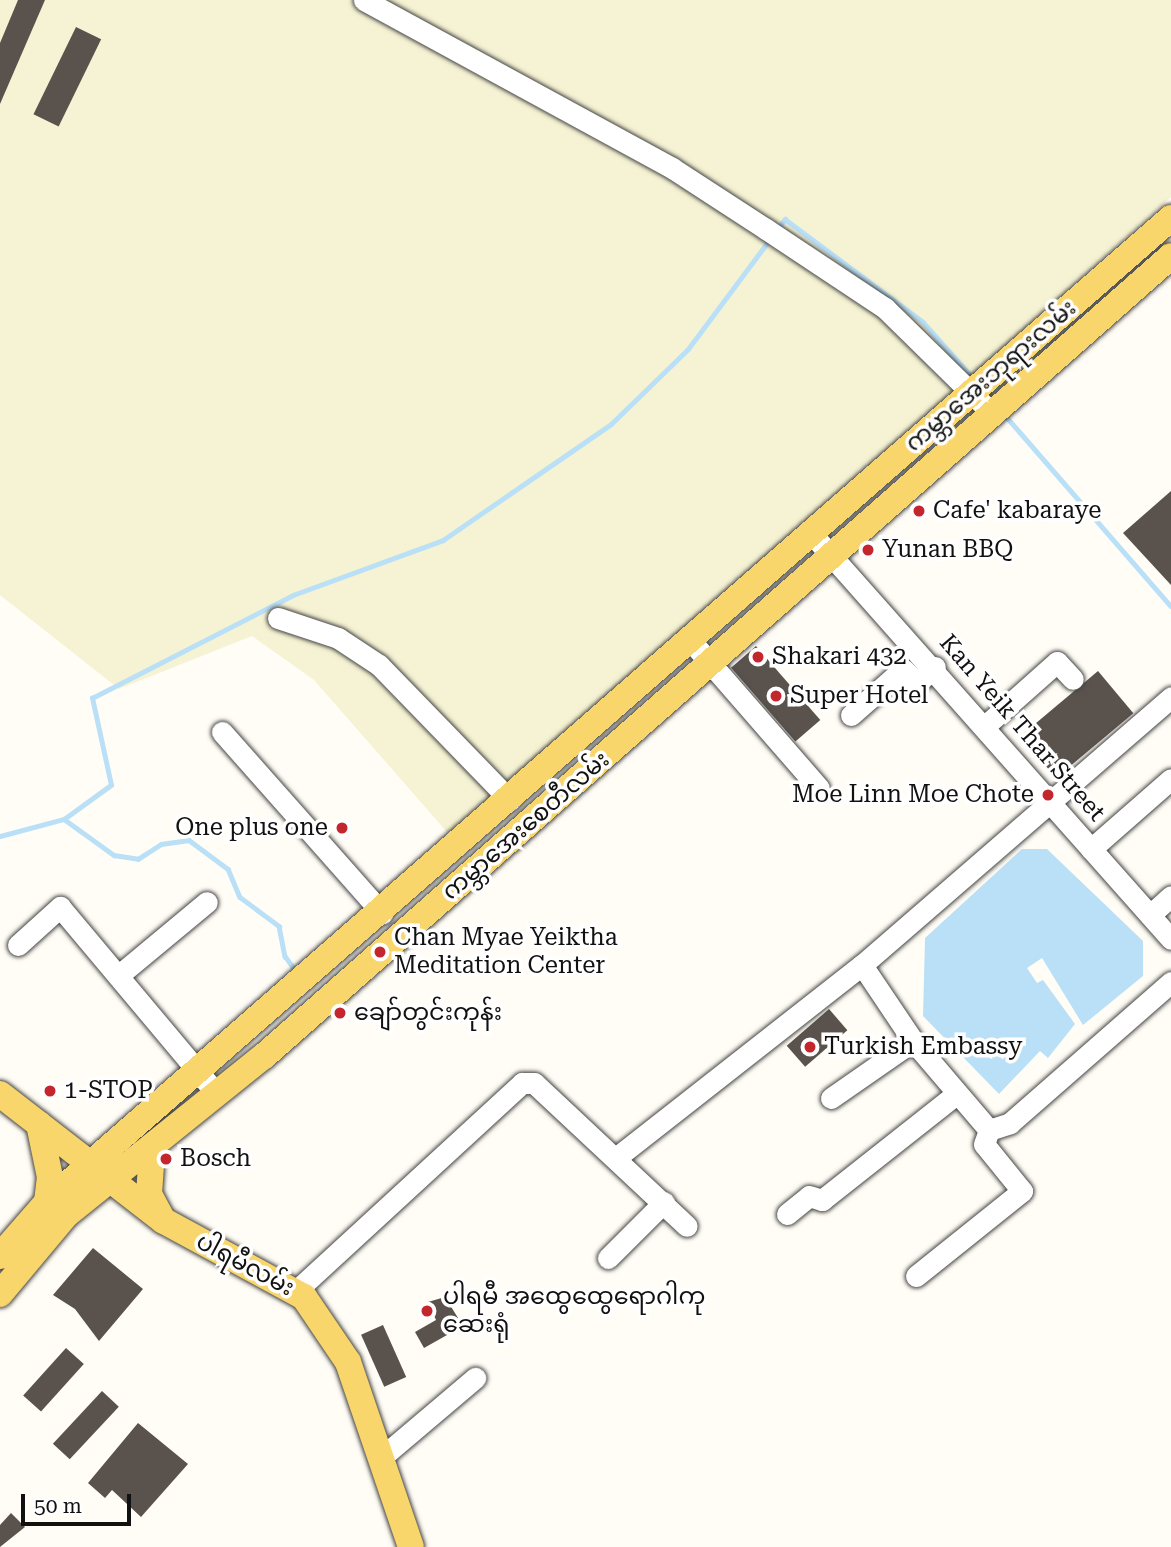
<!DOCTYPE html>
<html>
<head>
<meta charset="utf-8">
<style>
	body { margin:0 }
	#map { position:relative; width:1171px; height:1547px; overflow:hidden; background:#fffdf5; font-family:"Roboto Serif","Noto Sans Myanmar",serif }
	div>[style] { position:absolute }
	.farmland>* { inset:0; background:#f6f3d4 }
	.water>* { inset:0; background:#b9e0f7 }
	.stream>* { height:4.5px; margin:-2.25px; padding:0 2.25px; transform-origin:2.25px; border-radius:2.25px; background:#b9e0f7 }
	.building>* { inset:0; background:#5a524d; transform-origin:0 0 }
	.roads { filter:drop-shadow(0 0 2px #444) drop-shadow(0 0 2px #444) }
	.minor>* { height:21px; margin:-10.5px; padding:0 10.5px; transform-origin:10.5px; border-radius:10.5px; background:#fff }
	.major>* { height:26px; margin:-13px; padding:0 13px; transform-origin:13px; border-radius:13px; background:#f9d66b }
	.dots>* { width:19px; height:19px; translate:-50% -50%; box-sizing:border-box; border:4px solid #fff; border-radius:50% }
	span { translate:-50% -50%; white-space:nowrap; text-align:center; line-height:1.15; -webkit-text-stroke:7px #fff; paint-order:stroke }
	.street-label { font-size:24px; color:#111 }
	.poi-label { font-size:24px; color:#111 }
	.left { translate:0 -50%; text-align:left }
	.right { translate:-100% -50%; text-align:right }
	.scale { position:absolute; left:21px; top:1494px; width:110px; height:32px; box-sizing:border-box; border:4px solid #111; border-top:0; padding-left:9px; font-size:21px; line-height:24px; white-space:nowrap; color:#111; -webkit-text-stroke:5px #fff; paint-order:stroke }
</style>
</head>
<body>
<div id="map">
	<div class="farmland">
		<div style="clip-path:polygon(0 0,1171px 0,1171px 197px,454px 840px,314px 680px,252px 636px,119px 689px,0 595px)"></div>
	</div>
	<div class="water">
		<div style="clip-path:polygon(1022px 849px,1047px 849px,1143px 941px,1143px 976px,1083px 1025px,1042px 958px,1027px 968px,1037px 983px,1043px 980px,1075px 1024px,1048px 1058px,1040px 1051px,999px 1094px,923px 1016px,925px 938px)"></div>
	</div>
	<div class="stream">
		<div style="left:777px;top:229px;width:13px;rotate:-51deg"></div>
		<div style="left:785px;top:219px;width:172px;rotate:36.7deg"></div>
		<div style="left:923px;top:322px;width:75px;rotate:48.2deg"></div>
		<div style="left:1004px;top:414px;width:254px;rotate:49deg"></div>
		<div style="left:64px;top:819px;width:58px;rotate:-35.9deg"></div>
		<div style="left:111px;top:785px;width:89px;rotate:-102.3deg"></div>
		<div style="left:92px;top:698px;width:226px;rotate:-27.1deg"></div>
		<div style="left:293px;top:595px;width:160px;rotate:-20.1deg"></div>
		<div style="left:443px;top:540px;width:204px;rotate:-34.6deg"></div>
		<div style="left:611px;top:424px;width:107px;rotate:-44.2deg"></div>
		<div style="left:688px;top:349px;width:137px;rotate:-53.3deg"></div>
		<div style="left:0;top:836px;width:66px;rotate:-14.9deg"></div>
		<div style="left:64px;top:819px;width:62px;rotate:35.8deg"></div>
		<div style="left:114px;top:855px;width:24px;rotate:9deg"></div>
		<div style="left:138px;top:859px;width:27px;rotate:-33deg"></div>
		<div style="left:161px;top:844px;width:28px;rotate:-8deg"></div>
		<div style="left:189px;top:840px;width:49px;rotate:36.6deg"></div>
		<div style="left:228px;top:869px;width:30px;rotate:67deg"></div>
		<div style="left:240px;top:897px;width:49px;rotate:36.6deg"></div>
		<div style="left:279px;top:926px;width:31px;rotate:79deg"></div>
		<div style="left:285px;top:956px;width:19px;rotate:54deg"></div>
	</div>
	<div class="building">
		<div style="clip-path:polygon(18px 0,45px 0,0 104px,0 43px)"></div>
		<div style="left:76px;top:27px;width:28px;height:97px;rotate:26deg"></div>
		<div style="clip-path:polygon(1171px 491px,1171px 585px,1123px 533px)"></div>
		<div style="left:756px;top:646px;width:98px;height:33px;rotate:49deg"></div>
		<div style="left:1098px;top:671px;width:55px;height:101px;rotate:50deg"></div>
		<div style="left:829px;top:1009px;width:28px;height:56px;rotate:49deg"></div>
		<div style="clip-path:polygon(93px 1248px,143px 1289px,99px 1341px,75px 1309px,53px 1295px)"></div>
		<div style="clip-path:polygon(445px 1297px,463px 1326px,424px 1348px,415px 1332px,436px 1320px,428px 1302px)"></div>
		<div style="left:383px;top:1325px;width:57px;height:24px;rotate:66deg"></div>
		<div style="left:66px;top:1348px;width:24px;height:64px;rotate:42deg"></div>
		<div style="left:102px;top:1391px;width:23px;height:72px;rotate:43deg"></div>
		<div style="clip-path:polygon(138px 1423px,188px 1464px,141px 1517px,112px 1490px,105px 1498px,88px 1483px)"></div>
		<div style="clip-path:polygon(11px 1513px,25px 1527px,0 1547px,0 1525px)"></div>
	</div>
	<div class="roads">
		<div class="minor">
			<div style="left:364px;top:0;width:351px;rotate:28.6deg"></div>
			<div style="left:672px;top:168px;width:112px;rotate:33deg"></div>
			<div style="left:766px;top:229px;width:143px;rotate:33.6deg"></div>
			<div style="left:885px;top:308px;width:150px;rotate:44.5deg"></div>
			<div style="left:812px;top:534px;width:541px;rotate:48.45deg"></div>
			<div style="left:278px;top:618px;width:63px;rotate:18.4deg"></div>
			<div style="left:338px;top:638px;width:49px;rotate:33.4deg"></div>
			<div style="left:379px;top:665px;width:188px;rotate:45.9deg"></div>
			<div style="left:691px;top:641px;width:195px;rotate:49deg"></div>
			<div style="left:851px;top:715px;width:69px;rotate:-41.5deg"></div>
			<div style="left:903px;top:669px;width:20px;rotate:45deg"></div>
			<div style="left:917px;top:683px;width:24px;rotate:-42deg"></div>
			<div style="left:986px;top:725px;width:95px;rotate:-41.6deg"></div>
			<div style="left:1057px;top:662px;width:23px;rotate:47deg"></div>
			<div style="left:222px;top:732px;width:242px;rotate:48.5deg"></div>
			<div style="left:1091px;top:849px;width:106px;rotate:-41.2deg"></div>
			<div style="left:1150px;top:915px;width:28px;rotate:-42deg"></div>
			<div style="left:18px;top:945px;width:57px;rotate:-42.1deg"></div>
			<div style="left:60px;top:907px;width:244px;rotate:50deg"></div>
			<div style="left:862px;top:965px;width:92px;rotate:56.1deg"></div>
			<div style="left:913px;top:1041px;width:117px;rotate:49.5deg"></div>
			<div style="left:119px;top:975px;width:114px;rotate:-39.7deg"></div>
			<div style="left:831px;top:1098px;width:100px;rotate:-34.8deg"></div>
			<div style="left:617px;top:1157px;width:311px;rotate:-38.1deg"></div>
			<div style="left:862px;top:965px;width:409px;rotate:-40.9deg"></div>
			<div style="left:787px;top:1214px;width:28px;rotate:-39deg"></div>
			<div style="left:809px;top:1196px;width:14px;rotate:17deg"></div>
			<div style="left:822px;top:1200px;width:169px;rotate:-38.3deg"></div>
			<div style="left:608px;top:1258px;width:79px;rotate:-45deg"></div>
			<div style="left:916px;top:1276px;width:136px;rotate:-38.7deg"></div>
			<div style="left:1022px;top:1191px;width:60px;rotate:-129deg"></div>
			<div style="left:984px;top:1144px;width:15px;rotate:-70deg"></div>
			<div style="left:989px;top:1130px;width:22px;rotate:-18deg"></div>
			<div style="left:1010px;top:1123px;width:214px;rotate:-41.2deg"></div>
			<div style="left:297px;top:1290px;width:306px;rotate:-42.6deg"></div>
			<div style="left:522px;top:1083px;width:12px"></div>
			<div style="left:534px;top:1083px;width:209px;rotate:43.1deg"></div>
			<div style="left:383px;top:1456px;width:121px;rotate:-40.3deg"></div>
		</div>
		<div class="major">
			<div style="left:0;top:1094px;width:207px;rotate:37.8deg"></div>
			<div style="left:164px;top:1221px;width:159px;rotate:28.5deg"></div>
			<div style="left:304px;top:1297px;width:78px;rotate:55.9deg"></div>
			<div style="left:348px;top:1362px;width:195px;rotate:71.2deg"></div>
			<div style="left:39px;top:1124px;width:54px;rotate:78.3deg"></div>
			<div style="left:50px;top:1177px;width:25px;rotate:97deg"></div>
			<div style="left:152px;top:1151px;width:43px;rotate:94deg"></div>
			<div style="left:149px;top:1194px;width:30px;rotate:62deg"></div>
			<div style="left:0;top:1256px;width:72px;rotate:-49deg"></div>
			<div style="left:47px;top:1202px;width:1494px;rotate:-41.2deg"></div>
			<div style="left:0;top:1294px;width:103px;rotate:-50.1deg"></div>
			<div style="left:66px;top:1215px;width:254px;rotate:-38.8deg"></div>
			<div style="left:264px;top:1056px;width:1209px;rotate:-41.41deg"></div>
		</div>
	</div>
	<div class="dots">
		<div style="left:919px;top:511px;background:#c4262e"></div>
		<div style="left:868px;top:550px;background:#c4262e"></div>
		<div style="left:758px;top:657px;background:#c4262e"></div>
		<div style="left:776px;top:696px;background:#c4262e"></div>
		<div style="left:1048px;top:795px;background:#c4262e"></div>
		<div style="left:342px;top:828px;background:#c4262e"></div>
		<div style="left:380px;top:952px;background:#c4262e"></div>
		<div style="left:340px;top:1013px;background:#c4262e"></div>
		<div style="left:810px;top:1047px;background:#c4262e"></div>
		<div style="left:50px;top:1091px;background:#c4262e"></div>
		<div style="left:166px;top:1159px;background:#c4262e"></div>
		<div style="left:427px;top:1311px;background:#c4262e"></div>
	</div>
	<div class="street-label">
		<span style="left:991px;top:376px;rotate:-41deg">ကမ္ဘာအေးဘုရားလမ်း</span>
		<span style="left:1022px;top:728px;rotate:49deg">Kan Yeik Thar Street</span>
		<span style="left:526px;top:826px;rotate:-41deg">ကမ္ဘာအေးစေတီလမ်း</span>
		<span style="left:245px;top:1265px;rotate:28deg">ပါရမီလမ်း</span>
	</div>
	<div class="poi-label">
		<span class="left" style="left:933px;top:511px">Cafe' kabaraye</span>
		<span class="left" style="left:882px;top:550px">Yunan BBQ</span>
		<span class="left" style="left:772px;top:657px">Shakari 432</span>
		<span class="left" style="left:790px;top:696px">Super Hotel</span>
		<span class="right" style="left:1034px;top:795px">Moe Linn Moe Chote</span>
		<span class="right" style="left:328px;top:828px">One plus one</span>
		<span class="left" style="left:394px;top:952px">Chan Myae Yeiktha<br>Meditation Center</span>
		<span class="left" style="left:354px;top:1013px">ချော်တွင်းကုန်း</span>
		<span class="left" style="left:824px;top:1047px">Turkish Embassy</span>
		<span class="left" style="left:64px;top:1091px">1-STOP</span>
		<span class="left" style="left:180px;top:1159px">Bosch</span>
		<span class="left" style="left:443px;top:1311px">ပါရမီ အထွေထွေရောဂါကု<br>ဆေးရုံ</span>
	</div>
	<div class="scale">50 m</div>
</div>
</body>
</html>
